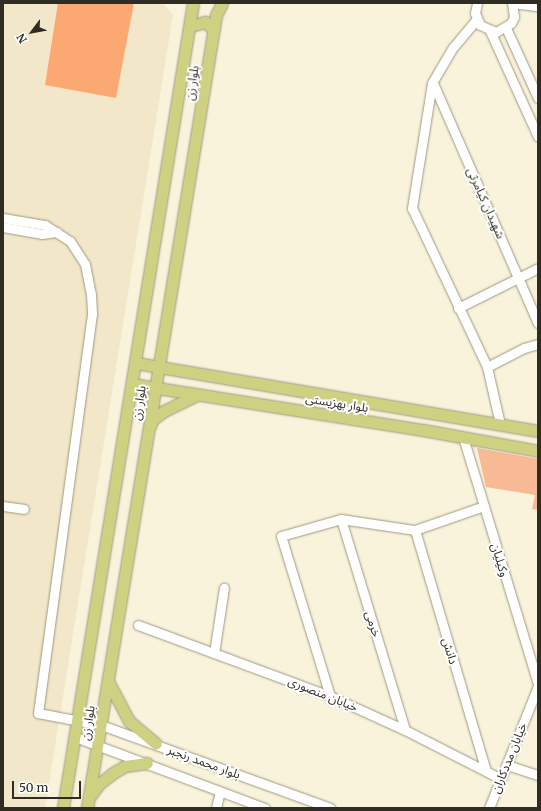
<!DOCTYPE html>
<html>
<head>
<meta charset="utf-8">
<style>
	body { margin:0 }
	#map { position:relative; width:541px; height:811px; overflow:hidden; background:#faf3db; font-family:Merriweather,"Noto Sans Arabic",serif }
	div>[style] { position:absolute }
	.built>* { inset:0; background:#f2e8c9 }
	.green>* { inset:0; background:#f7ba94 }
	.forest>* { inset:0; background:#fca873 }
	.roads { filter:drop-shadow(0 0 1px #9f9882) drop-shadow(0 0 1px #9f9882) }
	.minor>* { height:9px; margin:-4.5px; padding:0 4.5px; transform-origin:4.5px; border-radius:4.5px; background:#fff }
	.major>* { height:11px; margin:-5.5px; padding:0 5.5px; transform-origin:5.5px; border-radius:5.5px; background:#cdd181 }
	span { translate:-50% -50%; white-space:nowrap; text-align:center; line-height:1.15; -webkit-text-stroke:4px #fff; paint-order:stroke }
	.street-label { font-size:12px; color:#2e2c23 }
	.frame { position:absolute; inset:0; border:4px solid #2e2c23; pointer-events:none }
	.north { position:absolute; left:12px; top:12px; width:40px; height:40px; -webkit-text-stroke:3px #fff; paint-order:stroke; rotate:238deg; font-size:11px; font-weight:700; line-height:16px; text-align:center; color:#2e2c23 }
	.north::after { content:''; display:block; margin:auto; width:14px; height:18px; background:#2e2c23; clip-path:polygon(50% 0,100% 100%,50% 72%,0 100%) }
	.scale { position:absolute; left:12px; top:781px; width:69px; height:18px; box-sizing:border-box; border:2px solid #2e2c23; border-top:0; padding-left:5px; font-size:12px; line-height:14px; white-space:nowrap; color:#2e2c23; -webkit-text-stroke:3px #fff; paint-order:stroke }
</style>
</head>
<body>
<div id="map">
	<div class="built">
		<div style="clip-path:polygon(3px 3px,163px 3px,173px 15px,45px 808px,3px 808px)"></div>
	</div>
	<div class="green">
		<div style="clip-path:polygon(477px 448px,538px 459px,538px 510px,532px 509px,535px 495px,486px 487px)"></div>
	</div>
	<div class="forest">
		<div style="clip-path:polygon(58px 3px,134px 3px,116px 98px,45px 85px)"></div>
	</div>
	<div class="roads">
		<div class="minor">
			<div style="left:477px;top:3px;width:10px;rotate:101deg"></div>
			<div style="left:475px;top:13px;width:13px;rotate:67deg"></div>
			<div style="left:480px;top:25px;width:17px;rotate:24deg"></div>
			<div style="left:496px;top:32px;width:17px;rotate:-31deg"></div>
			<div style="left:511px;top:23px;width:7px;rotate:-63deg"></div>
			<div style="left:514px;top:17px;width:14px;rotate:-98deg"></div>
			<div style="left:512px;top:3px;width:26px;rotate:7deg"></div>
			<div style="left:476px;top:20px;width:35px;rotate:130deg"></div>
			<div style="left:453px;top:47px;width:42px;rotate:120.3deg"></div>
			<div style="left:432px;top:83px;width:127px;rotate:99.1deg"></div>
			<div style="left:412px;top:208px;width:176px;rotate:64.7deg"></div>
			<div style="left:506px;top:28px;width:77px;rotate:65.4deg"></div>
			<div style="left:490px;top:31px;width:116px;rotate:65.6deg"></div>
			<div style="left:433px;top:83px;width:262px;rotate:66.4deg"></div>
			<div style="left:3px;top:218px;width:43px;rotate:9.5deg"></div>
			<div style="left:45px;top:225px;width:30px;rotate:33deg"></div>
			<div style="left:70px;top:241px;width:27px;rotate:57deg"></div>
			<div style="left:85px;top:264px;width:31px;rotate:79deg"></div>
			<div style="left:91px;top:294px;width:20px;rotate:87deg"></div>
			<div style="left:92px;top:314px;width:403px;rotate:97.7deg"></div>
			<div style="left:38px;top:713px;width:64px;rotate:10.8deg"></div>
			<div style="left:101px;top:725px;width:244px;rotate:19.9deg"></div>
			<div style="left:3px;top:227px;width:40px;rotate:10deg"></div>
			<div style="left:42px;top:234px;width:15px;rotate:-8deg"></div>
			<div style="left:458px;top:308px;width:89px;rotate:-26.6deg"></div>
			<div style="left:500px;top:424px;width:58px;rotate:-102.8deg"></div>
			<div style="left:487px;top:367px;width:42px;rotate:-27.2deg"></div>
			<div style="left:524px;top:348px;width:15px;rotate:-16deg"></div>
			<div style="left:463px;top:437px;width:258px;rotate:73.1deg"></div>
			<div style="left:3px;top:506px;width:21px;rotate:8deg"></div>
			<div style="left:341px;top:519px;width:220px;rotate:73.1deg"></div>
			<div style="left:415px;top:530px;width:251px;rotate:73.6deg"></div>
			<div style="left:138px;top:625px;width:205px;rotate:20.3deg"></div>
			<div style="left:330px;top:696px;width:82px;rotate:24.4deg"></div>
			<div style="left:405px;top:730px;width:108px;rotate:27deg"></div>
			<div style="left:214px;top:653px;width:66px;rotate:-81.3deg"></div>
			<div style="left:330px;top:696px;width:167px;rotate:-107deg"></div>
			<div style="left:281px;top:536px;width:62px;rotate:-15.8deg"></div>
			<div style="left:341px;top:519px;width:75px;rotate:8.5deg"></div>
			<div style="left:415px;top:530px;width:73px;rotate:-19.2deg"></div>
			<div style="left:75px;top:737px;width:203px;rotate:20.5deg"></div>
			<div style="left:507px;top:765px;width:33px;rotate:18deg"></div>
			<div style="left:216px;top:808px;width:17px;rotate:-77deg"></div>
			<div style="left:489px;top:808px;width:131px;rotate:-68.1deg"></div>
		</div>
		<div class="major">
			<div style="left:190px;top:26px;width:16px;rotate:-15deg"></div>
			<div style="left:205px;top:22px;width:12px;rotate:42deg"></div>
			<div style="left:136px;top:363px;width:408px;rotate:9.6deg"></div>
			<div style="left:132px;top:384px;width:295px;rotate:9deg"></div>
			<div style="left:423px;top:430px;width:117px;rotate:10.3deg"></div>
			<div style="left:149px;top:428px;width:10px;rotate:-66deg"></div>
			<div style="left:153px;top:419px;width:14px;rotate:-36deg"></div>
			<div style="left:164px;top:411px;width:37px;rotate:-26deg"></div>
			<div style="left:108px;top:681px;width:45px;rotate:62.3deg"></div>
			<div style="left:129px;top:721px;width:35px;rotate:40deg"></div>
			<div style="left:91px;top:795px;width:14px;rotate:-54deg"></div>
			<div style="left:99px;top:784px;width:18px;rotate:-38deg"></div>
			<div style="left:113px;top:773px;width:14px;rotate:-30deg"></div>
			<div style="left:125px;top:766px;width:22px;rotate:-8deg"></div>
			<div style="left:63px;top:808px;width:815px;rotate:-80.83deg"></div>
			<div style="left:87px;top:808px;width:803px;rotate:-80.76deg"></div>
			<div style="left:216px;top:15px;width:13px;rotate:-63deg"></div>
		</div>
	</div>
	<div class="street-label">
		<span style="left:192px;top:83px;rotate:-81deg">بلوار زن</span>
		<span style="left:486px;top:203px;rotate:66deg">شهیدان کیامرثی</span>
		<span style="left:139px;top:403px;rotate:-81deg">بلوار زن</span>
		<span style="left:337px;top:403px;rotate:9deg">بلوار بهزیستی</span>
		<span style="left:500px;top:560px;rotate:73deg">وکیلیان</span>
		<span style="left:373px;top:624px;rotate:73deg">خرمی</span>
		<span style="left:450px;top:651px;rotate:74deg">دانش</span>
		<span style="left:323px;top:694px;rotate:22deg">خیابان منصوری</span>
		<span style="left:88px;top:723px;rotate:-81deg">بلوار زن</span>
		<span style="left:509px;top:758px;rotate:-68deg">خیابان مددکاران</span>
		<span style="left:204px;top:762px;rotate:20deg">بلوار محمد رنجبر</span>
	</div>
	<div class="frame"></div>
	<div class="north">N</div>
	<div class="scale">50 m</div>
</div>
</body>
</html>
